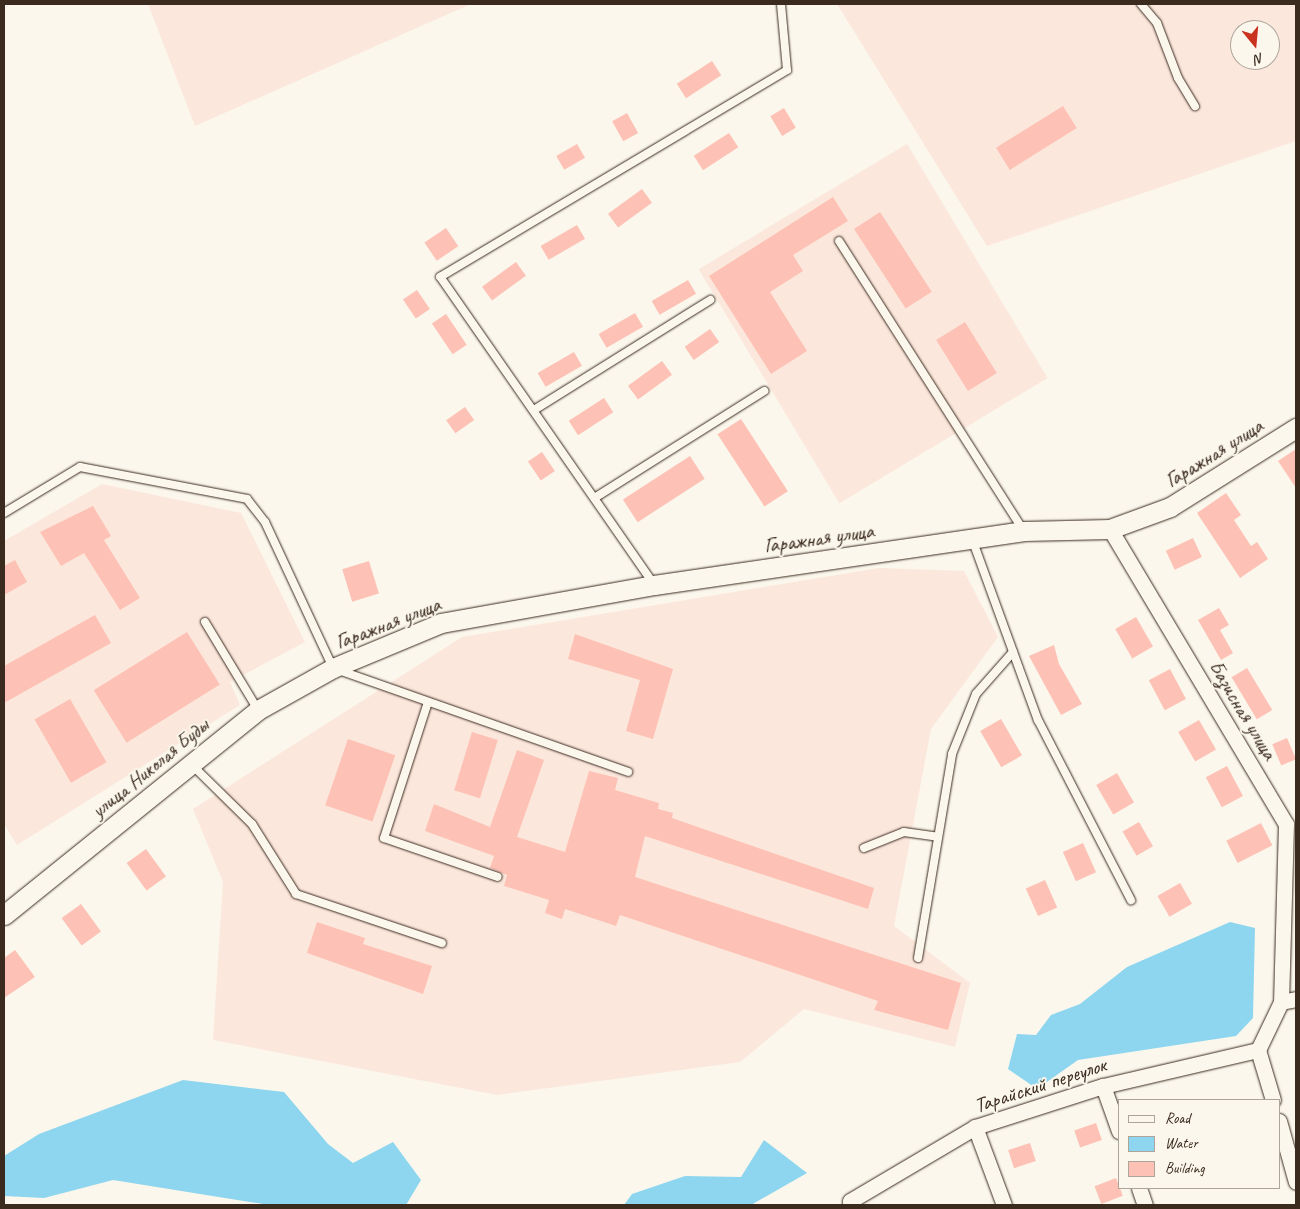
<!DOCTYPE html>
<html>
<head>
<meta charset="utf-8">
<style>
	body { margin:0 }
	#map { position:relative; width:1300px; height:1209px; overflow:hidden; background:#fbf7ec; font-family:Caveat,sans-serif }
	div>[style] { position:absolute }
	.built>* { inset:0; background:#fce7dc; transform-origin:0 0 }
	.water>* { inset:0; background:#8ed6ef }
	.building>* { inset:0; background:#fdc2b5; transform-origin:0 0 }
	.roads { filter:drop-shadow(0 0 1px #3b2a1e) drop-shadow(0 0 1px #3b2a1e) }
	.service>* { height:8px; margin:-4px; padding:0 4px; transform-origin:4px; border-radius:4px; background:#fbf7ec }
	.minor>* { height:15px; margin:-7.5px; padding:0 7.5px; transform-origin:7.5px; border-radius:7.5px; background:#fbf7ec }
	.tertiary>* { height:19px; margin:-9.5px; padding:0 9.5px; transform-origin:9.5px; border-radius:9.5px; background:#fbf7ec }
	span { translate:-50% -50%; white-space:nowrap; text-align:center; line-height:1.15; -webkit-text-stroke:4px #fbf7ec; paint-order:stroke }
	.street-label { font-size:21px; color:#3b2a1e }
	.frame { position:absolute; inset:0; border:5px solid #3b2a1e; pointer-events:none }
	.legend { position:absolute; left:1118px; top:1099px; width:162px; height:90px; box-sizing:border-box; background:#fbf7ec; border:1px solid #aea59a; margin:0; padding:6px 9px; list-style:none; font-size:15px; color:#3b2a1e }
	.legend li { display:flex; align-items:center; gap:10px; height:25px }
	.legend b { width:25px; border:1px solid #aea59a }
	.north { position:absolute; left:1230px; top:20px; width:50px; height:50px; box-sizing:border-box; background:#fbf7ec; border:1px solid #aea59a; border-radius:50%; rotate:163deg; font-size:14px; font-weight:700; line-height:20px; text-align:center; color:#3b2a1e }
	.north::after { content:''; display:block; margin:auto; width:18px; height:22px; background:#c8321e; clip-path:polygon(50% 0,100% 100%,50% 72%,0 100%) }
</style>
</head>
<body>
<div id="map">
	<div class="built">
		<div style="clip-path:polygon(148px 4px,471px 4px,195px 126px)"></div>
		<div style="clip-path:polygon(evenodd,837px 4px,1296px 4px,1296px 141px,987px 246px,837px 4px,1240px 30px,1270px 30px,1270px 60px,1240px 60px,1240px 30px)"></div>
		<div style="left:907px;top:144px;width:273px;height:243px;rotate:59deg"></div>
		<div style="clip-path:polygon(102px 484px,241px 513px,305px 642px,230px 682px,240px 705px,17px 845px,4px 824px,4px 541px)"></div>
		<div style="clip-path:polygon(879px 568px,964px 571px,998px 637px,931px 729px,894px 926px,970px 983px,955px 1047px,804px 1009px,740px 1062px,497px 1095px,213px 1040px,223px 882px,193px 809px,462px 637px)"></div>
	</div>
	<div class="water">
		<div style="clip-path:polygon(1230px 922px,1255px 928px,1253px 1018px,1236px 1036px,1078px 1060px,1037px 1089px,1008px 1069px,1017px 1034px,1036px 1035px,1051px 1015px,1080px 1004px,1127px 967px)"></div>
		<div style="clip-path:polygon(183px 1080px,284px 1092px,328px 1144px,353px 1163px,393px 1142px,421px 1180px,406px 1205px,269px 1205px,113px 1180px,44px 1198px,4px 1196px,4px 1156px,39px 1134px)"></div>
		<div style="clip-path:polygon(764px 1140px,807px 1173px,751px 1205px,624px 1205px,632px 1194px,685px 1176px,741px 1177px)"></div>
	</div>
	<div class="building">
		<div style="left:712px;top:61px;width:17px;height:42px;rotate:57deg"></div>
		<div style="left:1063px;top:106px;width:26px;height:79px;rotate:58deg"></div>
		<div style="left:784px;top:108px;width:23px;height:16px;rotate:59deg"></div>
		<div style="left:627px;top:113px;width:23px;height:17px;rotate:61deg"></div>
		<div style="left:729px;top:133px;width:17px;height:42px;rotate:57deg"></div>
		<div style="left:577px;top:144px;width:16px;height:24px;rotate:60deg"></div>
		<div style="left:642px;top:189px;width:17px;height:42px;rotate:54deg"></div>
		<div style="clip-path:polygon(833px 197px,848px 221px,793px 255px,803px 271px,770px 292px,807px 351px,771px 374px,709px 276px)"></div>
		<div style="left:880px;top:212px;width:95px;height:31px;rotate:57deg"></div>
		<div style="left:577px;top:225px;width:16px;height:42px;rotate:60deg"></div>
		<div style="left:446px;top:228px;width:22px;height:26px;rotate:56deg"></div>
		<div style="left:516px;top:262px;width:17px;height:42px;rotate:54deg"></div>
		<div style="left:688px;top:280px;width:16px;height:42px;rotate:60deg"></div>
		<div style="left:417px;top:290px;width:23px;height:17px;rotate:56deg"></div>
		<div style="left:635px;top:313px;width:16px;height:42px;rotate:60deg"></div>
		<div style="left:446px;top:314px;width:37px;height:17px;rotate:56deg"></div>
		<div style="left:965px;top:322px;width:60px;height:34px;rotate:58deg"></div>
		<div style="left:710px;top:329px;width:16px;height:31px;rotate:55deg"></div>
		<div style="left:574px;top:352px;width:16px;height:42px;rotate:60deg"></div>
		<div style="left:662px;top:361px;width:17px;height:42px;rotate:54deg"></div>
		<div style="left:604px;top:398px;width:17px;height:42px;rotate:57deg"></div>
		<div style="left:465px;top:407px;width:16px;height:23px;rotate:55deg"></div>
		<div style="left:741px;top:419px;width:86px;height:28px;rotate:57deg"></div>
		<div style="clip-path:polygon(1296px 449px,1296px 488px,1278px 461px)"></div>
		<div style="left:542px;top:452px;width:23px;height:17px;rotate:56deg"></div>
		<div style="left:690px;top:456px;width:27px;height:80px;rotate:57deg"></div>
		<div style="clip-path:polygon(1226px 493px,1241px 515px,1234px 520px,1251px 546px,1257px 542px,1268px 559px,1240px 578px,1197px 513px)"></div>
		<div style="clip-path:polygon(93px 506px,111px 536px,104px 540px,140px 598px,120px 610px,84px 553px,61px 566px,40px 532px)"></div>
		<div style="left:1193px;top:538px;width:21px;height:30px;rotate:65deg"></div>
		<div style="clip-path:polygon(15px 560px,27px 582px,4px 595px,4px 566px)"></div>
		<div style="left:369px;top:561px;width:34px;height:28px;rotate:73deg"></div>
		<div style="clip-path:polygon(1219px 608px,1229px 625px,1220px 630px,1233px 653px,1221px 660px,1198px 620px)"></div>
		<div style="clip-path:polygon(95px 615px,111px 643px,4px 703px,4px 666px)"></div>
		<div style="left:1136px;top:617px;width:34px;height:24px;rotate:60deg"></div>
		<div style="left:187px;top:632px;width:62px;height:110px;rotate:58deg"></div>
		<div style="clip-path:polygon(575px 634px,673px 669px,653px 739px,626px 731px,640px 680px,568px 659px)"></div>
		<div style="clip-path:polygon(1054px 645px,1059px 664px,1082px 704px,1061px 715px,1029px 656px)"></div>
		<div style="left:1247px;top:668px;width:49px;height:18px;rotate:59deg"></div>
		<div style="left:1170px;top:669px;width:34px;height:24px;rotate:62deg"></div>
		<div style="left:70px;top:699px;width:73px;height:41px;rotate:60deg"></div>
		<div style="left:1001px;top:719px;width:42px;height:24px;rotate:60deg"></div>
		<div style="left:1199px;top:720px;width:34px;height:24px;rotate:60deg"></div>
		<div style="left:472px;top:732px;width:27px;height:61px;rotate:17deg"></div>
		<div style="left:1287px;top:738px;width:23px;height:16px;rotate:67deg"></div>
		<div style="left:348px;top:739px;width:50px;height:70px;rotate:19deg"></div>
		<div style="clip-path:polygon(517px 750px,544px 760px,517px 837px,565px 852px,589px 771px,618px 778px,615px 790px,659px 803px,658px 809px,673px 813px,672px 818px,874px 888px,868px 909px,645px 836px,635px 877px,961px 983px,948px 1030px,874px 1010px,878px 1001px,620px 915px,616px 926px,565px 909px,562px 919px,545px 913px,549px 900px,504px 886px,507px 875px,490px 868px,494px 856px,425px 831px,434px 804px,490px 827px)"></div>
		<div style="left:1227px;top:766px;width:34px;height:24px;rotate:62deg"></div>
		<div style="left:1117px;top:773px;width:34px;height:24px;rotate:60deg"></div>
		<div style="left:1139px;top:822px;width:28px;height:19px;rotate:60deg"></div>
		<div style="left:1261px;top:823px;width:25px;height:39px;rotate:63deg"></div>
		<div style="left:1083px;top:843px;width:32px;height:22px;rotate:66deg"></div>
		<div style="left:146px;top:849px;width:34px;height:24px;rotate:54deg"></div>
		<div style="left:1045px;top:880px;width:30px;height:21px;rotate:66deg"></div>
		<div style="left:1180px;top:883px;width:24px;height:26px;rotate:60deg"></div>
		<div style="left:81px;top:904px;width:34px;height:24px;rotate:54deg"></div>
		<div style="clip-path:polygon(317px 922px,365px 938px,363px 944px,432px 966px,423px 994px,307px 953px)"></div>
		<div style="clip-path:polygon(15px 950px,35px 977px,4px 998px,4px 958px)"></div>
		<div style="left:1096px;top:1123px;width:18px;height:23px;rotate:71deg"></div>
		<div style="left:1030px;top:1143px;width:19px;height:23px;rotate:72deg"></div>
		<div style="left:1116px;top:1178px;width:19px;height:23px;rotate:69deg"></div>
	</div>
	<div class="roads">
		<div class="service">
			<div style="left:1141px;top:4px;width:25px;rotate:50deg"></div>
			<div style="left:1157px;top:23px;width:59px;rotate:69.1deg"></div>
			<div style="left:1178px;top:78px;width:33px;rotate:59deg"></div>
			<div style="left:839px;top:241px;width:343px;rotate:57.5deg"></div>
			<div style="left:534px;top:410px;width:208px;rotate:-32deg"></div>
			<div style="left:596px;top:497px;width:199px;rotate:-32.2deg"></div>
			<div style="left:4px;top:513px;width:89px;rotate:-31.2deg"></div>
			<div style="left:80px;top:467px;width:170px;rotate:10.8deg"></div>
			<div style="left:247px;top:499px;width:29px;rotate:52deg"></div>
			<div style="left:265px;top:522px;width:161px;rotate:65deg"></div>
			<div style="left:333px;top:668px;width:313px;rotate:19.4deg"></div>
			<div style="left:972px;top:539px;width:193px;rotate:70deg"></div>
			<div style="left:1038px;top:720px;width:203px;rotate:62.7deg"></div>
			<div style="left:653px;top:583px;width:373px;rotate:-124.8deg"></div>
			<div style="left:440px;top:277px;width:404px;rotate:-30.8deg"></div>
			<div style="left:787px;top:70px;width:66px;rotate:-95.2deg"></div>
			<div style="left:205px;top:622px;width:103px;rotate:58.9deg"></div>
			<div style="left:428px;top:702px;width:143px;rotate:107.9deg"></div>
			<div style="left:384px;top:838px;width:120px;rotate:18.9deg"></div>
			<div style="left:191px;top:764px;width:86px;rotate:44.5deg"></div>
			<div style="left:252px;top:824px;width:83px;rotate:57.8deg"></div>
			<div style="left:296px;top:894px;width:154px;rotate:18.6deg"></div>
			<div style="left:864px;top:848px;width:43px;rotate:-21.8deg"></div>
			<div style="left:904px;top:832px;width:34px;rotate:8deg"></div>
			<div style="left:918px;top:958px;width:207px;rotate:-80.5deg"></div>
			<div style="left:952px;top:754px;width:65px;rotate:-68.2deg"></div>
			<div style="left:976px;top:694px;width:56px;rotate:-48.6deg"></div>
		</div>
		<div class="minor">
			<div style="left:1110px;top:529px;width:344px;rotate:59.2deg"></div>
			<div style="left:1286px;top:824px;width:178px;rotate:91.6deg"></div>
			<div style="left:1281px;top:1002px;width:53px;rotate:115.6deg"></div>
			<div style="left:1258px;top:1050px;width:52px;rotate:73.3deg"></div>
			<div style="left:1281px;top:1002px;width:15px;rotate:-11deg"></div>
			<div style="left:1103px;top:1086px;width:48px;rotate:70.4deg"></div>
			<div style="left:1279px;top:1121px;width:63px;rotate:74.4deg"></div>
			<div style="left:975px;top:1127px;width:83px;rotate:69.6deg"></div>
			<div style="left:1139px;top:1188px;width:18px;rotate:71deg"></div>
			<div style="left:851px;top:1205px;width:4px;rotate:-104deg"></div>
			<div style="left:850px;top:1201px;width:145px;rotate:-30.6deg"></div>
			<div style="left:975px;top:1127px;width:134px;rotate:-17.8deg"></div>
			<div style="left:1103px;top:1086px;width:159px;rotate:-13.1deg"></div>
		</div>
		<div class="tertiary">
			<div style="left:4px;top:915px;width:326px;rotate:-38.9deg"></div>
			<div style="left:258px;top:710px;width:86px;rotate:-29.2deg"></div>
			<div style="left:333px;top:668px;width:117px;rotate:-22.6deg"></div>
			<div style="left:441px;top:623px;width:216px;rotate:-10.1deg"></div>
			<div style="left:654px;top:585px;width:374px;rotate:-8.3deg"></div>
			<div style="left:1024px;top:531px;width:86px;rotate:-1.3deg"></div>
			<div style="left:1110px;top:529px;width:64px;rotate:-20.1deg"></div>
			<div style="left:1170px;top:507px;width:149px;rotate:-32.1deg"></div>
		</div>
	</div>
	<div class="street-label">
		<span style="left:1214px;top:453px;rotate:-32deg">Гаражная улица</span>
		<span style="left:819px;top:538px;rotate:-8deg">Гаражная улица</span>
		<span style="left:388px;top:623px;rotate:-21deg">Гаражная улица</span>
		<span style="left:1243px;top:710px;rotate:59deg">Базисная улица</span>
		<span style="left:150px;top:768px;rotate:-39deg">улица Николая Буды</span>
		<span style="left:1040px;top:1085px;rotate:-18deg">Тарайский переулок</span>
	</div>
	<div class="frame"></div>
	<ul class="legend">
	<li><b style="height:6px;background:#fbf7ec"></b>Road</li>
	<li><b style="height:14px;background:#8ed6ef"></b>Water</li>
	<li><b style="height:14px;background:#fdc2b5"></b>Building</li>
	</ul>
	<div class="north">N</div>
</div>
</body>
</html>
